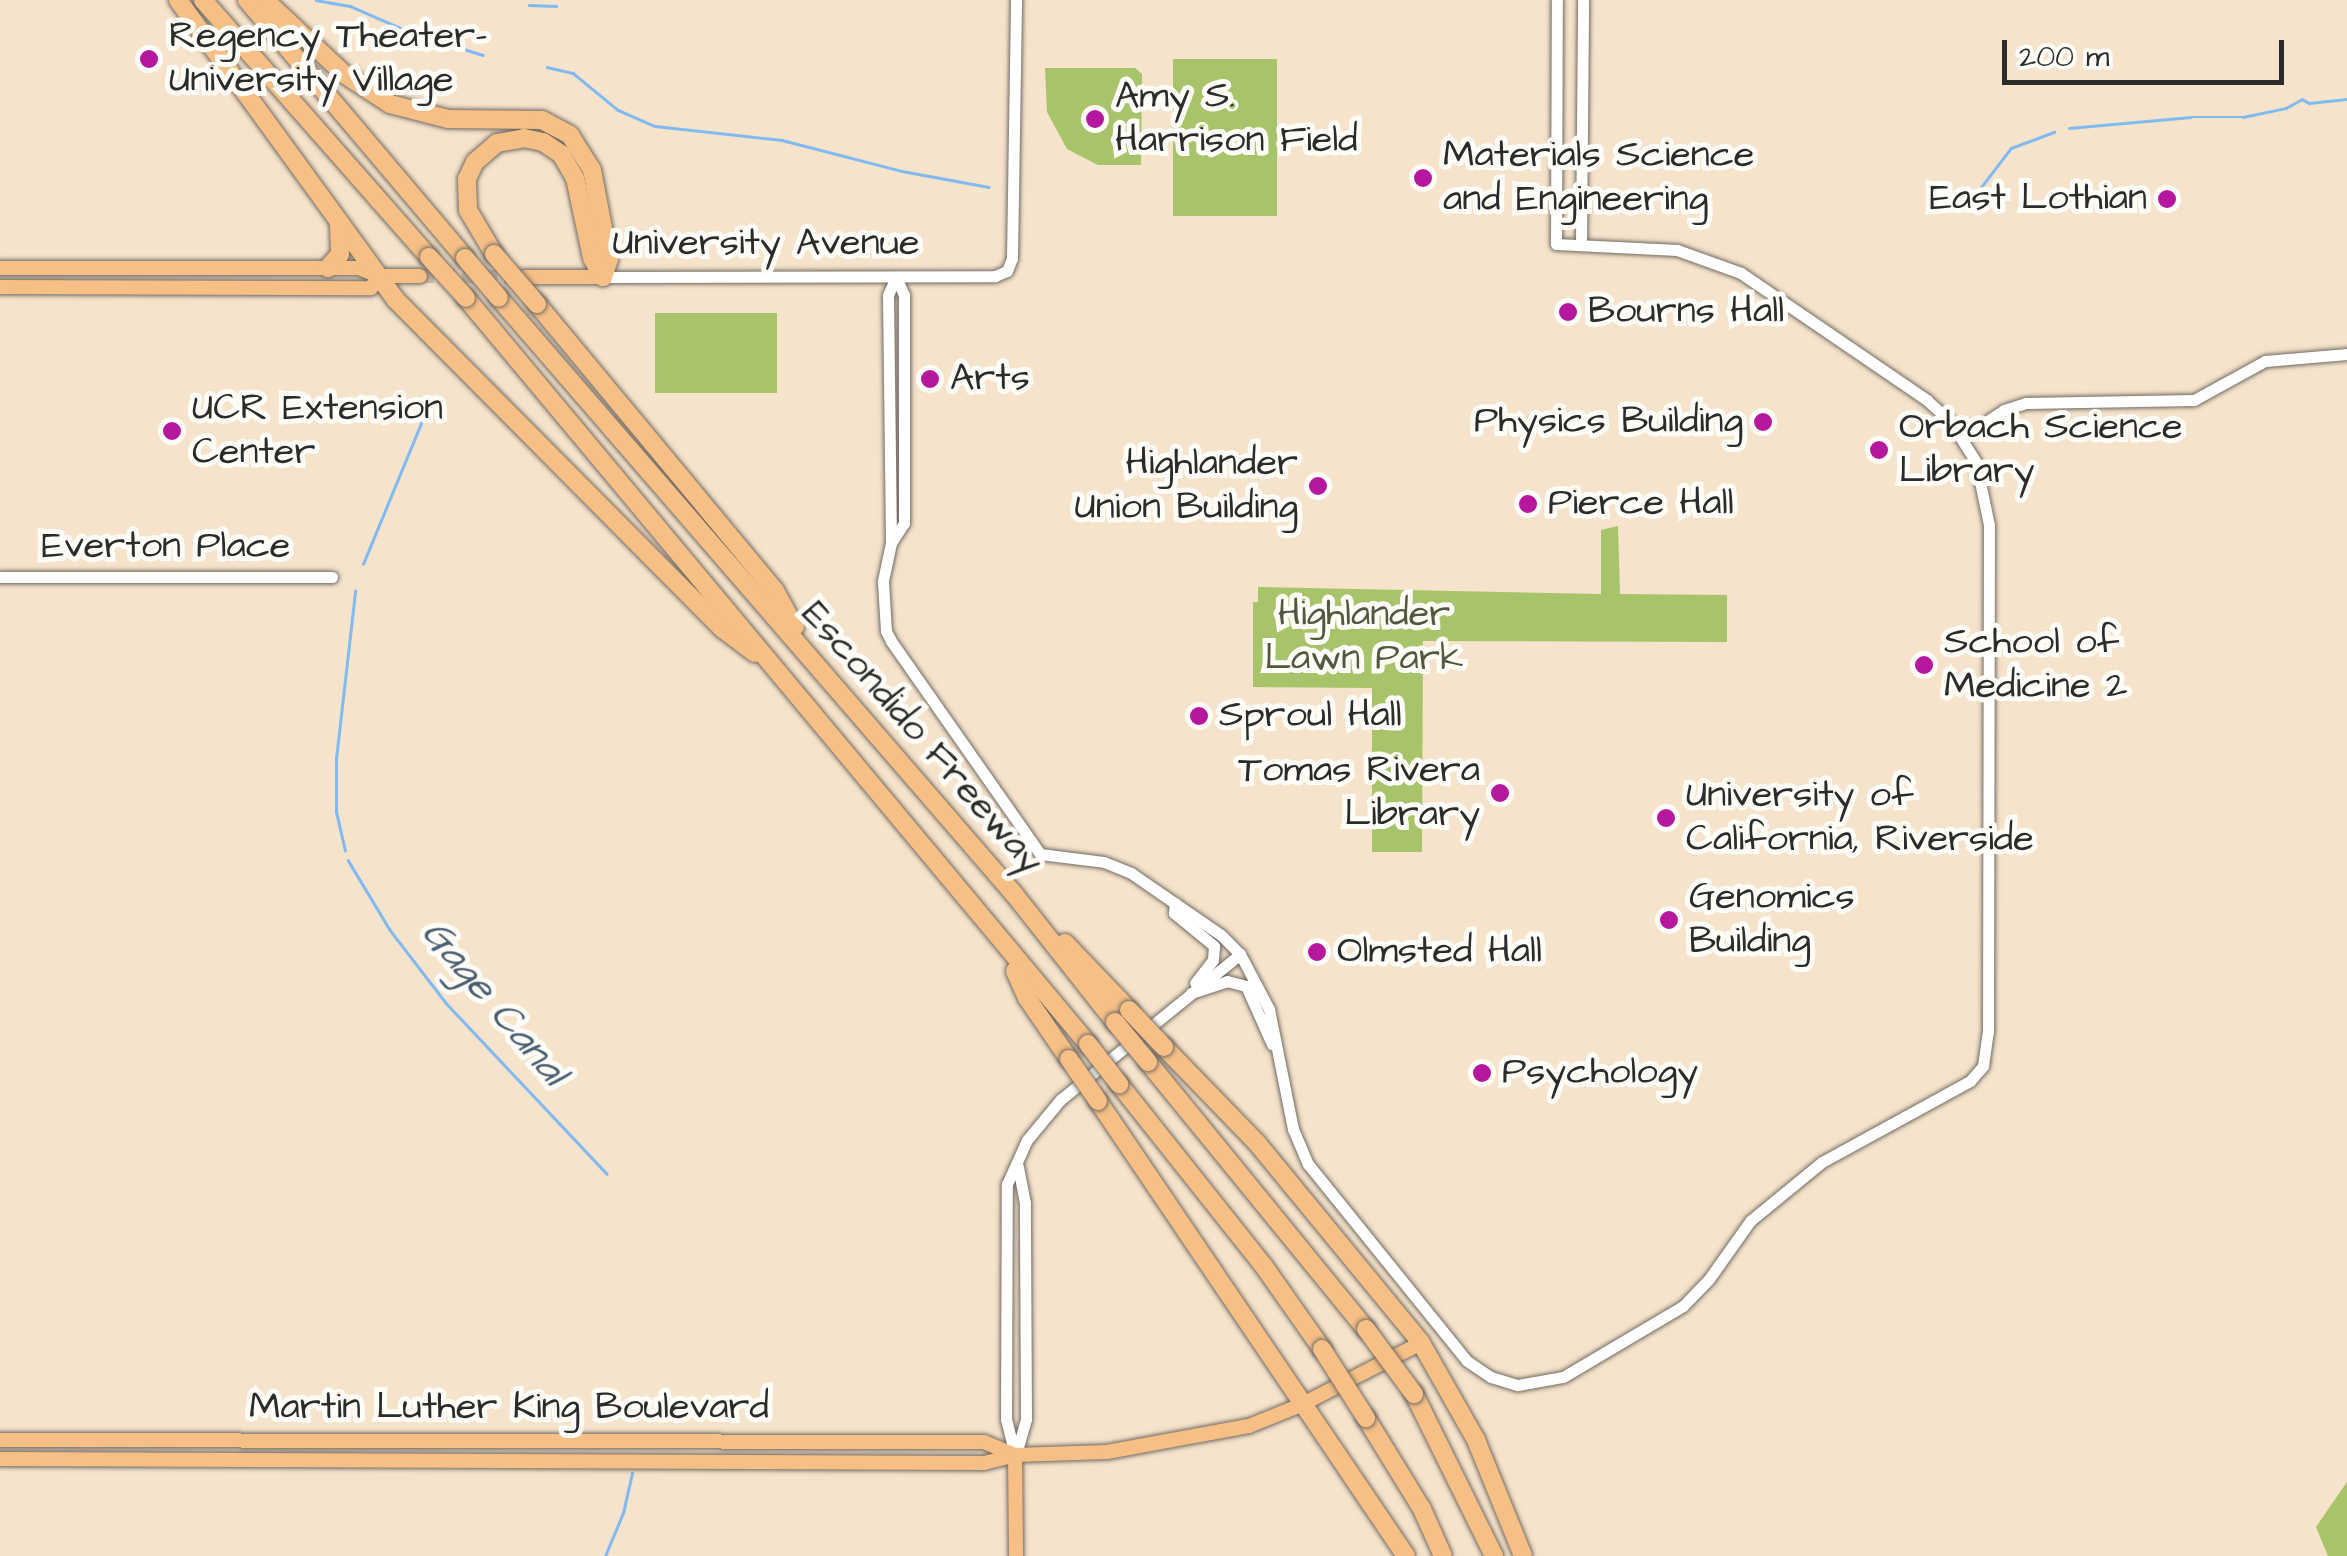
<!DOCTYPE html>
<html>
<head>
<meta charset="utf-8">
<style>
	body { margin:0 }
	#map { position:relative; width:2347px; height:1556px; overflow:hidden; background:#f5e3cb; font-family:"Architects Daughter",sans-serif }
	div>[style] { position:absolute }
	.green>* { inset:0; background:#a8c46a; transform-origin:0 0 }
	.stream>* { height:2.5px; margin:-1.25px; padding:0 1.25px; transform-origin:1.25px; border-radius:1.25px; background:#81baf2 }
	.major-tunnel>* { height:14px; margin-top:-7px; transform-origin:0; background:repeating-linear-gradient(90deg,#cdbeab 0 14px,transparent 0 21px) }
	.roads { filter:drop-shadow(0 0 2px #726b63) drop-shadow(0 0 2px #726b63) }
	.minor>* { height:11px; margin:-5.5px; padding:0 5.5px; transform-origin:5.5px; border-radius:5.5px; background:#fff }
	.major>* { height:14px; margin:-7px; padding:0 7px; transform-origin:7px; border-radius:7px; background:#f5bf86 }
	.highway>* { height:18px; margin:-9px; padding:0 9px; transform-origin:9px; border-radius:9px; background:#f5bf86 }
	.bridges { filter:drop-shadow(0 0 2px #726b63) drop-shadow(0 0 2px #726b63) }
	.highway-bridge>* { height:18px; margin:-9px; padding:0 9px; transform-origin:9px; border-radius:9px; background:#f5bf86 }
	.dots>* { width:28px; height:28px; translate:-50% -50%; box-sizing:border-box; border:5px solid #fdfcf7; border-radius:50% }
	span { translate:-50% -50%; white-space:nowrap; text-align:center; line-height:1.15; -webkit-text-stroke:10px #fdfcf7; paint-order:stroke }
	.poi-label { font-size:38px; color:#2b2b2b }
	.left { translate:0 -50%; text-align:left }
	.right { translate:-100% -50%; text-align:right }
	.street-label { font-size:38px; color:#2b2b2b }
	.park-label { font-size:38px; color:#50593e }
	.water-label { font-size:40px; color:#495d71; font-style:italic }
	.scale { position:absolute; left:2002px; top:40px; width:282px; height:45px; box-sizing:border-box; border:5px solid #2b2b2b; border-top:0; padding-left:12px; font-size:30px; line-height:35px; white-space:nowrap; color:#2b2b2b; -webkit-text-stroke:8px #fdfcf7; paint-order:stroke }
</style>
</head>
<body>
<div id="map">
	<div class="green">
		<div style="left:1173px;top:59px;width:104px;height:157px"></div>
		<div style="clip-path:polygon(1045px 68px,1135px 68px,1142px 74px,1141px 165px,1098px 165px,1067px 149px,1047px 112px)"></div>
		<div style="left:655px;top:313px;width:122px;height:80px"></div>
		<div style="clip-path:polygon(1618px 526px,1620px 594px,1727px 595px,1727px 642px,1423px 641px,1422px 852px,1372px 852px,1372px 688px,1253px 687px,1253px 602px,1258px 602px,1258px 587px,1601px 594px,1601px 530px)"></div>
		<div style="clip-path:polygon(2347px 1482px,2347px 1556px,2328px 1556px,2316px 1527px)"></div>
	</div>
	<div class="stream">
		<div style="left:316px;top:0;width:35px;rotate:10deg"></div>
		<div style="left:350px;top:6px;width:68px;rotate:23.5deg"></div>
		<div style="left:412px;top:33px;width:74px;rotate:17.2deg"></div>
		<div style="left:529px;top:5px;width:27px;rotate:2deg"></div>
		<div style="left:547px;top:67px;width:27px;rotate:13deg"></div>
		<div style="left:573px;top:73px;width:58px;rotate:39.4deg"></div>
		<div style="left:618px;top:110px;width:40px;rotate:23.4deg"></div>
		<div style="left:655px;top:126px;width:128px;rotate:6.3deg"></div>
		<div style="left:782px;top:140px;width:124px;rotate:14.5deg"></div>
		<div style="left:902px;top:171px;width:88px;rotate:10.4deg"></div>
		<div style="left:2069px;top:128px;width:122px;rotate:-5.2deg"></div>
		<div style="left:2191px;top:117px;width:52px"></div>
		<div style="left:2243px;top:117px;width:44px;rotate:-11.8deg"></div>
		<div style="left:2286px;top:108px;width:18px;rotate:-29deg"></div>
		<div style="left:2302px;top:99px;width:8px;rotate:30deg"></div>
		<div style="left:2309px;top:103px;width:38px;rotate:-6deg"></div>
		<div style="left:1972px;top:199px;width:64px;rotate:-52.6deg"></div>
		<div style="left:2011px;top:148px;width:46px;rotate:-20.4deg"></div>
		<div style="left:363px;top:564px;width:155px;rotate:-67.6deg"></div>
		<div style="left:345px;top:851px;width:39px;rotate:-103deg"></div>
		<div style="left:336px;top:813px;width:54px;rotate:-90deg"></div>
		<div style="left:336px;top:759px;width:169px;rotate:-83.5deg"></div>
		<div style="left:348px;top:860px;width:82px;rotate:59deg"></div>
		<div style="left:390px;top:930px;width:93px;rotate:52.4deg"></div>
		<div style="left:447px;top:1004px;width:233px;rotate:46.7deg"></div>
		<div style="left:605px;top:1556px;width:47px;rotate:-67.3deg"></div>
		<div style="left:623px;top:1513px;width:41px;rotate:-77.3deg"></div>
	</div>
	<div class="major-tunnel">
		<div style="left:420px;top:276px;width:98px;rotate:0.6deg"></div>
	</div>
	<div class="roads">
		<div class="minor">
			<div style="left:1581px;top:244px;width:244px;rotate:-89.5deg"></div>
			<div style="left:603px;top:277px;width:392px;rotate:-0.1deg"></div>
			<div style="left:995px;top:276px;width:13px;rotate:-23deg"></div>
			<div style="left:1007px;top:271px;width:14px;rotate:-69deg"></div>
			<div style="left:1012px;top:258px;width:258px;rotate:-89.1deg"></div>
			<div style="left:896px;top:277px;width:20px;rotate:114deg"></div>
			<div style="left:888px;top:295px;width:248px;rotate:89.3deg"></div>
			<div style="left:891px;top:543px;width:40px;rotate:102deg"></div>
			<div style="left:883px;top:582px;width:49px;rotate:86.5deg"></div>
			<div style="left:886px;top:631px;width:11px;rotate:63deg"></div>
			<div style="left:891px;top:641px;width:260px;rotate:55deg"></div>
			<div style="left:1040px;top:854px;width:64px;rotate:7.1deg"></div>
			<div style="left:1104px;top:862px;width:29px;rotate:22deg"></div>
			<div style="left:1131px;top:873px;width:109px;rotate:34.6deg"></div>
			<div style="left:1221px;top:935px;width:27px;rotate:45deg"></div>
			<div style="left:1240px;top:954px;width:62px;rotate:62.2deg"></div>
			<div style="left:1269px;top:1009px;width:122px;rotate:78.7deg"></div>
			<div style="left:1293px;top:1129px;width:38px;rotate:67deg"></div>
			<div style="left:1308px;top:1164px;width:253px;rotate:51.1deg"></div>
			<div style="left:1467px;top:1361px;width:29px;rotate:34deg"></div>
			<div style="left:1491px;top:1377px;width:28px;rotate:17deg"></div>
			<div style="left:1518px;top:1385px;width:46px;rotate:-10.1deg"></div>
			<div style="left:1563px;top:1377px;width:139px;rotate:-30.6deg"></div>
			<div style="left:1683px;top:1306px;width:37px;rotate:-46deg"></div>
			<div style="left:1709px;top:1279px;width:71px;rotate:-54.7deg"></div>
			<div style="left:1750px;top:1221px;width:93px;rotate:-39.3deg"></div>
			<div style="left:1822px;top:1162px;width:169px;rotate:-28.7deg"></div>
			<div style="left:1970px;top:1081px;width:20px;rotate:-49deg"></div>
			<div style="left:1983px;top:1066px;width:34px;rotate:-82deg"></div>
			<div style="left:1988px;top:1032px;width:507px;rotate:-89.89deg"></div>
			<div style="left:1989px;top:525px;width:64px;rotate:-101.7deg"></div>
			<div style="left:1976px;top:462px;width:49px;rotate:-122.4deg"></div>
			<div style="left:1950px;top:421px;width:31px;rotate:-138deg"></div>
			<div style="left:1927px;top:400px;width:225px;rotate:-145.7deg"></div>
			<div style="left:1741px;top:273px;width:68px;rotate:-160.2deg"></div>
			<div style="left:1677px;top:250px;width:121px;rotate:-177.2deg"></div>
			<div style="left:1556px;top:244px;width:244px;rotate:-89.8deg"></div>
			<div style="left:1963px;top:437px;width:49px;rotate:-33.4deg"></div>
			<div style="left:2004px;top:410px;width:22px;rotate:-18deg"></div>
			<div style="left:2025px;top:403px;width:169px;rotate:-1deg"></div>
			<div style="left:2194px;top:400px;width:81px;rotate:-28.8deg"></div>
			<div style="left:2265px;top:361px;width:82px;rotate:-4.9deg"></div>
			<div style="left:891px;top:543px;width:24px;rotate:-57deg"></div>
			<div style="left:904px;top:523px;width:228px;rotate:-90deg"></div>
			<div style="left:904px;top:295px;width:20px;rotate:-114deg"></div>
			<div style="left:0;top:577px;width:332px"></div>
			<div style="left:1175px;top:903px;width:10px;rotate:96deg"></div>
			<div style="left:1174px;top:913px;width:52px;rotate:39.5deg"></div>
			<div style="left:1214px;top:946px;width:14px;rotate:94deg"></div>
			<div style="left:1213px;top:960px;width:29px;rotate:128deg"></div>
			<div style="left:1191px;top:993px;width:38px;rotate:-18deg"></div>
			<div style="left:1227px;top:981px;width:20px;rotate:15deg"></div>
			<div style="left:1246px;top:986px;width:64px;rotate:65.9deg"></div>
			<div style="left:1016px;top:1454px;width:36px;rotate:-74deg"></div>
			<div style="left:1026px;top:1419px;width:216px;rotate:-90.3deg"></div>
			<div style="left:1025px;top:1203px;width:38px;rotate:-101deg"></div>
			<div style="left:1015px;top:1455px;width:37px;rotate:-104deg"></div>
			<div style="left:1006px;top:1419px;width:235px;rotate:-89.8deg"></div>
			<div style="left:1007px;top:1184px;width:48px;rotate:-65.6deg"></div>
			<div style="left:1027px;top:1140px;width:52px;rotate:-50.5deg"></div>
			<div style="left:1060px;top:1100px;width:232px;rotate:-39deg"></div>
		</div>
		<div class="major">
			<div style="left:0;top:268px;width:359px"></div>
			<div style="left:359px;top:268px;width:22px;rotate:22deg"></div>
			<div style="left:379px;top:276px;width:41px"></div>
			<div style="left:524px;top:277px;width:79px"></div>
			<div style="left:0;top:287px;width:371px;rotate:0.2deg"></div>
			<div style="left:371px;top:288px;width:14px;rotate:-56deg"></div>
			<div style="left:0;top:1440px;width:984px;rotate:0.12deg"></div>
			<div style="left:984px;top:1442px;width:34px;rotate:23deg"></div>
			<div style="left:1015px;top:1455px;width:101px;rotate:89.4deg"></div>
			<div style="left:0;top:1459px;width:984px;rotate:0.23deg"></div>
			<div style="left:984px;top:1463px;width:32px;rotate:-14deg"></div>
			<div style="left:1015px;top:1455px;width:92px;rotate:-1.9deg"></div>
			<div style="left:1107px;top:1452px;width:144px;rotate:-10.4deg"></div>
			<div style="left:1249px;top:1426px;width:56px;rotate:-22deg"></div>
			<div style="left:1301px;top:1405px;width:135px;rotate:-27.3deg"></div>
		</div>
		<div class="highway">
			<div style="left:178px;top:0;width:371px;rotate:54deg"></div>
			<div style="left:396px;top:300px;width:464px;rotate:45.2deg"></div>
			<div style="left:723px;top:629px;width:40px;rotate:37deg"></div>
			<div style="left:203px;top:0;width:342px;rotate:48.7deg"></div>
			<div style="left:247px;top:0;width:338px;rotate:49.8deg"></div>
			<div style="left:265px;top:0;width:108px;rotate:43.1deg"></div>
			<div style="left:344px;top:74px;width:55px;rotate:33.1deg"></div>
			<div style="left:390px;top:104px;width:60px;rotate:14.5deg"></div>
			<div style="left:448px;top:119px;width:94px;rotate:0.6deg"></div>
			<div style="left:542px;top:120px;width:32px;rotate:28deg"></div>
			<div style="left:570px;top:135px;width:41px;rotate:57.8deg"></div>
			<div style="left:592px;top:170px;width:91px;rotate:79.2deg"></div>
			<div style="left:609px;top:259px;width:19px;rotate:108deg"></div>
			<div style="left:494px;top:254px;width:51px;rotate:-120.6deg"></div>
			<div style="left:468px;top:210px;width:31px;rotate:-92deg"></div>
			<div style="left:467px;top:179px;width:19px;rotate:-65deg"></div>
			<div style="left:475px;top:162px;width:29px;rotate:-41deg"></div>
			<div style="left:497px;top:143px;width:27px;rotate:-10deg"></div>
			<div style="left:524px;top:138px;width:19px;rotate:12deg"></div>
			<div style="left:543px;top:142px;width:22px;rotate:34deg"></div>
			<div style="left:561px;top:154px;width:28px;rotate:60deg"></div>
			<div style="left:575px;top:178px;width:82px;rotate:78deg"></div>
			<div style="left:592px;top:258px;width:22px;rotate:60deg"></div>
			<div style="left:328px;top:268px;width:18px;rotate:-49deg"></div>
			<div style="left:340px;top:254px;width:31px;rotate:-92deg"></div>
			<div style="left:466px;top:298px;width:971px;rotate:50.18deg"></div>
			<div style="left:499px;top:298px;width:788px;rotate:49.17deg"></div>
			<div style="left:1014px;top:894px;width:163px;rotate:51.7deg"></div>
			<div style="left:537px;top:304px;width:373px;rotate:50.3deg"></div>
			<div style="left:775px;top:591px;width:41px;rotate:60.9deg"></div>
			<div style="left:1065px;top:943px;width:93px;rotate:46.3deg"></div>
			<div style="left:1015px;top:971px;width:30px;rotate:66deg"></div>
			<div style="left:1027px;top:998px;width:74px;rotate:55.5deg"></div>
			<div style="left:1164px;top:1047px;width:134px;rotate:45.9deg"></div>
			<div style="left:1257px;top:1143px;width:259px;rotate:50.6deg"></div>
			<div style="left:1421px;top:1343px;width:112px;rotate:60.4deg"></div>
			<div style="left:1476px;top:1440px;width:125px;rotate:67.9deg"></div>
			<div style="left:1148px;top:1062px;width:345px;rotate:50.8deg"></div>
			<div style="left:1119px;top:1084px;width:231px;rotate:51.5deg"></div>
			<div style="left:1263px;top:1265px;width:103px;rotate:54.9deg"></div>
			<div style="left:1098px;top:1101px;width:549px;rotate:55.91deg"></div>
			<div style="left:1414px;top:1394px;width:181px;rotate:63.7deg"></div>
			<div style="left:1366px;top:1418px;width:107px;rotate:58.4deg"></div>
			<div style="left:1422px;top:1509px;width:51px;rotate:65.9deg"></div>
		</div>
	</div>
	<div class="bridges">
		<div class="highway-bridge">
			<div style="left:494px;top:254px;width:66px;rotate:49.3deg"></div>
			<div style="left:429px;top:257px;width:55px;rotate:47.9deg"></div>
			<div style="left:465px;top:258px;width:52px;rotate:49.6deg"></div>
			<div style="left:1129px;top:1010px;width:51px;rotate:46.6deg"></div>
			<div style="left:1115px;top:1022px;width:52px;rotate:50.5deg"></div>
			<div style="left:1088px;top:1044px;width:51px;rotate:52.2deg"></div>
			<div style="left:1069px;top:1059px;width:51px;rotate:55.4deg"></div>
			<div style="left:1366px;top:1329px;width:81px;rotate:53.6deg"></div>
			<div style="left:1322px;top:1349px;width:82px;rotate:57.5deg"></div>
		</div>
	</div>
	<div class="dots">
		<div style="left:149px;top:59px;background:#b5179e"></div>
		<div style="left:1095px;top:119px;background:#b5179e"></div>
		<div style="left:1423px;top:178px;background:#b5179e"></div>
		<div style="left:2167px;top:199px;background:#b5179e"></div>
		<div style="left:1568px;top:312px;background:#b5179e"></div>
		<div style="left:930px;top:379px;background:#b5179e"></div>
		<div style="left:1763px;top:422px;background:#b5179e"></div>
		<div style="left:172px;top:431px;background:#b5179e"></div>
		<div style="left:1879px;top:450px;background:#b5179e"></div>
		<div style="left:1318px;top:486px;background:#b5179e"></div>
		<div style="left:1528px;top:504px;background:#b5179e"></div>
		<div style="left:1924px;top:665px;background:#b5179e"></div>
		<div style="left:1199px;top:716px;background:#b5179e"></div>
		<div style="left:1500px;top:793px;background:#b5179e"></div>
		<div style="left:1666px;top:818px;background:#b5179e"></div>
		<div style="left:1669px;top:920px;background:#b5179e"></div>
		<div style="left:1317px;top:952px;background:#b5179e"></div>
		<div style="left:1482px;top:1073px;background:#b5179e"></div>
	</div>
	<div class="poi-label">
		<span class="left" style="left:169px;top:59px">Regency Theater-<br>University Village</span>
		<span class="left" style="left:1115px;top:119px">Amy S.<br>Harrison Field</span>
		<span class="left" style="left:1443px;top:178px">Materials Science<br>and Engineering</span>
		<span class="right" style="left:2147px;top:199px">East Lothian</span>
		<span class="left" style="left:1588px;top:312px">Bourns Hall</span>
		<span class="left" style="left:950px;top:379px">Arts</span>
		<span class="left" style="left:192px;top:431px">UCR Extension<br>Center</span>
		<span class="right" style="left:1743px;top:422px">Physics Building</span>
		<span class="left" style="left:1899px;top:450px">Orbach Science<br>Library</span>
		<span class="right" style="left:1298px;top:486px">Highlander<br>Union Building</span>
		<span class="left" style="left:1548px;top:504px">Pierce Hall</span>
		<span class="left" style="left:1944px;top:665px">School of<br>Medicine 2</span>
		<span class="left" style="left:1219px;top:716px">Sproul Hall</span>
		<span class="right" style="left:1480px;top:793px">Tomas Rivera<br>Library</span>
		<span class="left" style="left:1686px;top:818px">University of<br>California, Riverside</span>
		<span class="left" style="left:1689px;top:920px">Genomics<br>Building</span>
		<span class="left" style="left:1337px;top:952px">Olmsted Hall</span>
		<span class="left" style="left:1502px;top:1073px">Psychology</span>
	</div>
	<div class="street-label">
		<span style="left:766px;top:244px">University Avenue</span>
		<span style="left:166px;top:547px">Everton Place</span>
		<span style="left:922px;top:738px;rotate:49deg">Escondido Freeway</span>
		<span style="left:509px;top:1408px">Martin Luther King Boulevard</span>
	</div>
	<div class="park-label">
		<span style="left:1364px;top:637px">Highlander<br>Lawn Park</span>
	</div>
	<div class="water-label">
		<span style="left:494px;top:1003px;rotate:50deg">Gage Canal</span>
	</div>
	<div class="scale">200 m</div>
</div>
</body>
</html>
